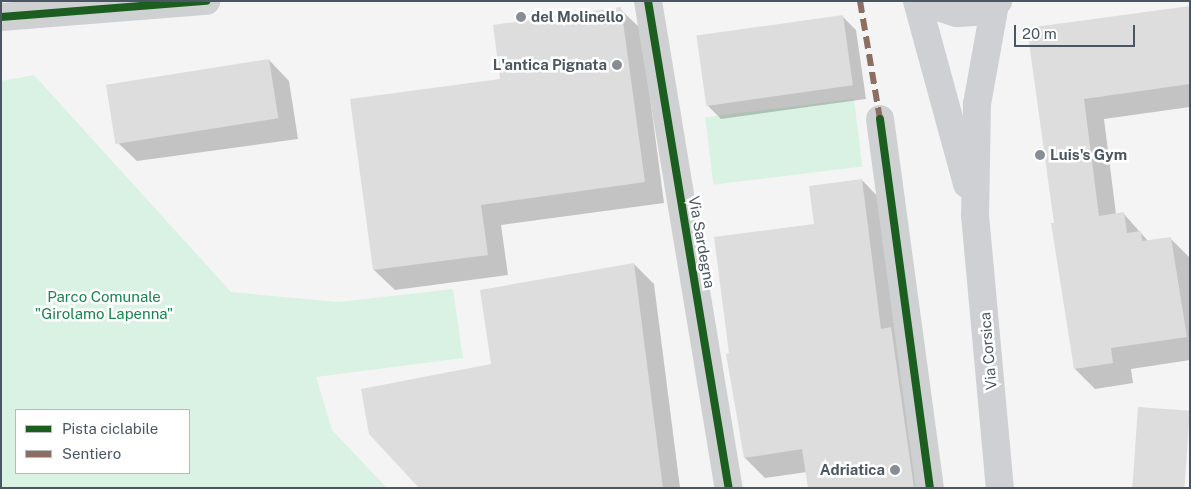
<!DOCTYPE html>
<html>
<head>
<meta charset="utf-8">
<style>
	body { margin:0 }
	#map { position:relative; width:1191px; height:489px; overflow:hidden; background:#f4f4f4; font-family:"Public Sans",sans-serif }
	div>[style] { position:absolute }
	.green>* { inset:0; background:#d9f2e3; transform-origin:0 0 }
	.shadow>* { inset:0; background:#0003 }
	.building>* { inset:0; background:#ddddde; transform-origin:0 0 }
	.street>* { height:28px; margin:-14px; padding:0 14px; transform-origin:14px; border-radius:14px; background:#ced0d2 }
	.secondary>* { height:28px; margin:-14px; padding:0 14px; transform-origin:14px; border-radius:14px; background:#ced0d4 }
	.quiet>* { height:6px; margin-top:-3px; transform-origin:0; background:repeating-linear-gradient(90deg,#8d6e63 0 12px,transparent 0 18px) }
	.cycleway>* { height:8px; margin:-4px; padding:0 4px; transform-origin:4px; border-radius:4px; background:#1b5e20 }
	.dots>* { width:14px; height:14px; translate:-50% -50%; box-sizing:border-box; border:2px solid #fff; border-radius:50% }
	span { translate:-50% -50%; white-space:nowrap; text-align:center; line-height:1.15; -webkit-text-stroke:5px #fff; paint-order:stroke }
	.poi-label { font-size:15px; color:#4a5661; font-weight:700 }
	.left { translate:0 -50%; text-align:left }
	.right { translate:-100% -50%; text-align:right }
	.street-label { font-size:15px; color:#4a5661 }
	.park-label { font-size:15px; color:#17864f }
	.frame { position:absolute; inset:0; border:2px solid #4a5661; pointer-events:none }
	.legend { position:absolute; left:15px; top:409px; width:175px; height:65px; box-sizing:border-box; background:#fff; border:1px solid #b7bbc0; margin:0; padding:6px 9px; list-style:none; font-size:15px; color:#4a5661 }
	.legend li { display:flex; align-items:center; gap:10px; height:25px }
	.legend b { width:25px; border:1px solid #b7bbc0 }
	.scale { position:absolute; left:1014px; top:25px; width:121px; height:22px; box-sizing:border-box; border:2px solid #4a5661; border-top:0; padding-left:6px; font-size:15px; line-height:18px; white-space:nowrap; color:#4a5661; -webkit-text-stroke:4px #fff; paint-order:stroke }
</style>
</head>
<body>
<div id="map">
	<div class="green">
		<div style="clip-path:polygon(evenodd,34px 75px,231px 292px,339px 302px,453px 289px,463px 358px,316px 377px,332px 430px,387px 488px,1px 488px,1px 81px,34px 75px,16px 410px,189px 410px,189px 473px,16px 473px,16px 410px)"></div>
		<div style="left:854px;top:99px;width:68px;height:150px;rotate:83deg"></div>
	</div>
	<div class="shadow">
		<div style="clip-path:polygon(1190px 7px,1190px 107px,1104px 119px,1116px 214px,1123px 213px,1149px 242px,1171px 239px,1190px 258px,1190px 360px,1131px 369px,1133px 383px,1095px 389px,1075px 369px,1029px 29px)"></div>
		<div style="clip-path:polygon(620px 9px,641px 29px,664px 203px,501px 225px,508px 275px,395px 290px,374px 270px,502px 80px)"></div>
		<div style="clip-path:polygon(842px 16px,856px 30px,866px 99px,721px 119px,707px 105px)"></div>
		<div style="clip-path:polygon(269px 60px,289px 81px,298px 139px,137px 161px,116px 141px)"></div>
		<div style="clip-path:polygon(862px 180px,882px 201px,931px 488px,809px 488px,807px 472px,765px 478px,745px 458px,728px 355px,730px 354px,815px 225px)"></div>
		<div style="clip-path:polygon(634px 264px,654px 284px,680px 488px,421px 488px,492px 365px)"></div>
	</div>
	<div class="building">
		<div style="clip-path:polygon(1190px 6px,1190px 84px,1084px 99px,1099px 216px,1124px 212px,1127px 233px,1141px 231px,1142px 241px,1171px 237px,1187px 337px,1111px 348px,1113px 363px,1074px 369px,1051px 223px,1054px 223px,1027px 28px)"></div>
		<div style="clip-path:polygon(621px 7px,645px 182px,481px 205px,488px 255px,373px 270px,350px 99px,500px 79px,493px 25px)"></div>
		<div style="left:843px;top:15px;width:71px;height:148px;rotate:82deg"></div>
		<div style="left:269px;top:59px;width:60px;height:165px;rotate:81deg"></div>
		<div style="clip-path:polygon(862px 179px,881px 329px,891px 327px,914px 488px,808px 488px,802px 449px,744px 458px,726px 354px,729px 353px,714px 237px,814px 224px,809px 186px)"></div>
		<div style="clip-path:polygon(634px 263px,663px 488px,419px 488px,369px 434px,361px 389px,491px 364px,480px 290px)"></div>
		<div style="left:1138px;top:407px;width:52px;height:81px;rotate:4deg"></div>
	</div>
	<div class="street">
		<div style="left:648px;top:1px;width:494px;rotate:80.6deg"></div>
		<div style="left:1px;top:17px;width:206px;rotate:-4.5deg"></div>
		<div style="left:880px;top:119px;width:372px;rotate:82.3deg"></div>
	</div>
	<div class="secondary">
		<div style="left:917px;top:1px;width:190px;rotate:74.7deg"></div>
		<div style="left:929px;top:1px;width:11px;rotate:34deg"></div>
		<div style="left:938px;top:7px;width:20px;rotate:18deg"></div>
		<div style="left:957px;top:13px;width:19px;rotate:-3deg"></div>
		<div style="left:976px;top:12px;width:25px;rotate:-27deg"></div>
		<div style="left:995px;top:4px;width:102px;rotate:100.2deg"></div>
		<div style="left:977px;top:104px;width:111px;rotate:91deg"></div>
		<div style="left:975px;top:215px;width:274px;rotate:84.8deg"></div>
	</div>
	<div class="quiet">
		<div style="left:860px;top:1px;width:120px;rotate:80.4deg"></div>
	</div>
	<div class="cycleway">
		<div style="left:648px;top:1px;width:494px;rotate:80.6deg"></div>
		<div style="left:1px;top:17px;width:206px;rotate:-4.5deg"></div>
		<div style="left:880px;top:119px;width:372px;rotate:82.3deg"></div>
	</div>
	<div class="dots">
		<div style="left:521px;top:17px;background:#868d94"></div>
		<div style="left:617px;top:65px;background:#868d94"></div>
		<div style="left:1040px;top:155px;background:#868d94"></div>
		<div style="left:895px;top:470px;background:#868d94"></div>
	</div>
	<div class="poi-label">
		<span class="left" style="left:531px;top:17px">del Molinello</span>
		<span class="right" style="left:607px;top:65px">L'antica Pignata</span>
		<span class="left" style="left:1050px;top:155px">Luis's Gym</span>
		<span class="right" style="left:885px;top:470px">Adriatica</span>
	</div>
	<div class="street-label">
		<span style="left:702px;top:242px;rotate:80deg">Via Sardegna</span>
		<span style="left:988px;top:351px;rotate:-95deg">Via Corsica</span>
	</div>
	<div class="park-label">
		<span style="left:104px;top:305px">Parco Comunale<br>"Girolamo Lapenna"</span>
	</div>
	<div class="frame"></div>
	<ul class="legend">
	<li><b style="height:6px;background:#1b5e20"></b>Pista ciclabile</li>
	<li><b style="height:6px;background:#8d6e63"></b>Sentiero</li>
	</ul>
	<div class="scale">20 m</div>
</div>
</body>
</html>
